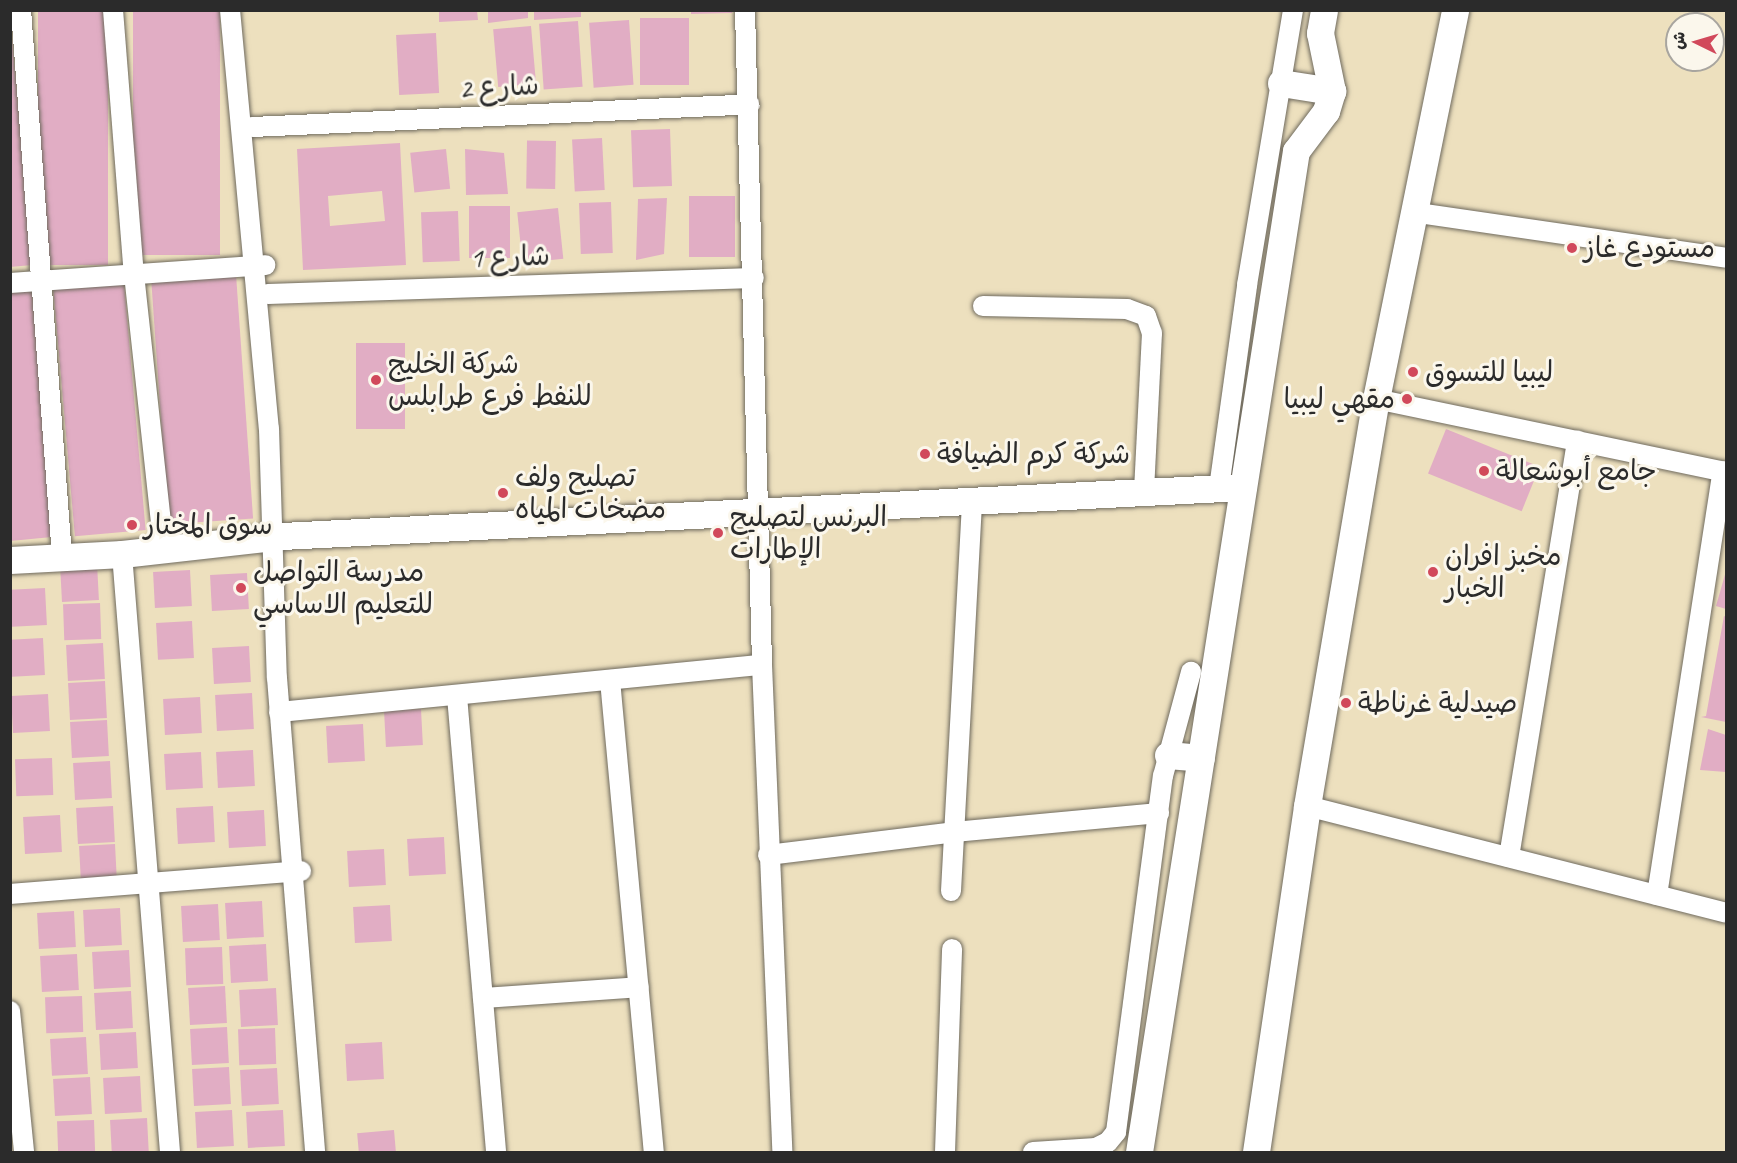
<!DOCTYPE html>
<html>
<head>
<meta charset="utf-8">
<style>
	body { margin:0 }
	#map { position:relative; width:1737px; height:1163px; overflow:hidden; background:#ede0be; font-family:Caveat,"Playpen Sans Arabic",sans-serif }
	div>[style] { position:absolute }
	.building>* { inset:0; background:#e1adc4; transform-origin:0 0 }
	.roads { filter:drop-shadow(0 0 2px #6f6a5e) drop-shadow(0 0 2px #6f6a5e) }
	.street>* { height:20px; margin:-10px; padding:0 10px; transform-origin:10px; border-radius:10px; background:#fff }
	.secondary>* { height:27px; margin:-13.5px; padding:0 13.5px; transform-origin:13.5px; border-radius:13.5px; background:#fff }
	.dots>* { width:16px; height:16px; translate:-50% -50%; box-sizing:border-box; border:3px solid #fbf7ec; border-radius:50% }
	span { translate:-50% -50%; white-space:nowrap; text-align:center; line-height:1.15; -webkit-text-stroke:6px #fbf7ec; paint-order:stroke }
	.street-label { font-size:28px; color:#2b2b2b }
	.poi-label { font-size:28px; color:#2b2b2b }
	.left { translate:0 -50%; text-align:left }
	.right { translate:-100% -50%; text-align:right }
	.frame { position:absolute; inset:0; border:12px solid #2b2b2b; pointer-events:none }
	.north { position:absolute; left:1665px; top:12px; width:60px; height:60px; box-sizing:border-box; background:#fbf7ec; border:2px solid #a8a59f; border-radius:50%; rotate:275deg; font-size:16px; font-weight:700; line-height:24px; text-align:center; color:#2b2b2b }
	.north::after { content:''; display:block; margin:auto; width:21px; height:27px; background:#d1495b; clip-path:polygon(50% 0,100% 100%,50% 72%,0 100%) }
</style>
</head>
<body>
<div id="map">
	<div class="building">
		<div style="left:38px;top:10px;width:70px;height:255px"></div>
		<div style="left:133px;top:10px;width:87px;height:245px"></div>
		<div style="clip-path:polygon(439px 10px,477px 10px,478px 20px,439px 22px)"></div>
		<div style="clip-path:polygon(488px 10px,528px 10px,528px 18px,488px 23px)"></div>
		<div style="clip-path:polygon(534px 10px,581px 10px,581px 17px,534px 20px)"></div>
		<div style="clip-path:polygon(691px 10px,732px 10px,732px 13px,691px 14px)"></div>
		<div style="clip-path:polygon(10px 15px,32px 265px,10px 267px)"></div>
		<div style="left:689px;top:18px;width:67px;height:49px;rotate:90deg"></div>
		<div style="left:629px;top:20px;width:65px;height:40px;rotate:86deg"></div>
		<div style="left:578px;top:21px;width:66px;height:39px;rotate:86deg"></div>
		<div style="left:531px;top:26px;width:58px;height:38px;rotate:85deg"></div>
		<div style="left:436px;top:33px;width:60px;height:40px;rotate:87deg"></div>
		<div style="left:670px;top:129px;width:57px;height:39px;rotate:88deg"></div>
		<div style="left:602px;top:138px;width:52px;height:30px;rotate:87deg"></div>
		<div style="left:556px;top:141px;width:48px;height:29px;rotate:91deg"></div>
		<div style="clip-path:polygon(evenodd,400px 143px,406px 265px,303px 270px,297px 149px,400px 143px,382px 191px,385px 221px,330px 226px,328px 196px,382px 191px)"></div>
		<div style="left:446px;top:149px;width:40px;height:36px;rotate:84deg"></div>
		<div style="clip-path:polygon(465px 149px,504px 153px,508px 194px,466px 195px)"></div>
		<div style="left:689px;top:196px;width:46px;height:61px"></div>
		<div style="clip-path:polygon(667px 198px,664px 254px,636px 260px,638px 199px)"></div>
		<div style="left:611px;top:202px;width:51px;height:32px;rotate:88deg"></div>
		<div style="left:469px;top:206px;width:41px;height:52px"></div>
		<div style="left:558px;top:208px;width:51px;height:41px;rotate:84deg"></div>
		<div style="left:458px;top:211px;width:50px;height:37px;rotate:88deg"></div>
		<div style="left:236px;top:274px;width:245px;height:85px;rotate:86deg"></div>
		<div style="left:124px;top:283px;width:248px;height:71px;rotate:85deg"></div>
		<div style="clip-path:polygon(32px 291px,52px 537px,10px 541px,10px 292px)"></div>
		<div style="left:356px;top:343px;width:49px;height:86px"></div>
		<div style="left:1446px;top:429px;width:101px;height:48px;rotate:22deg"></div>
		<div style="left:97px;top:563px;width:37px;height:37px;rotate:87deg"></div>
		<div style="left:190px;top:570px;width:36px;height:37px;rotate:87deg"></div>
		<div style="clip-path:polygon(1726px 571px,1726px 609px,1716px 606px)"></div>
		<div style="left:247px;top:573px;width:36px;height:37px;rotate:87deg"></div>
		<div style="left:45px;top:588px;width:37px;height:35px;rotate:87deg"></div>
		<div style="left:100px;top:603px;width:36px;height:37px;rotate:88deg"></div>
		<div style="clip-path:polygon(1724px 616px,1726px 617px,1726px 722px,1701px 717px,1706px 716px)"></div>
		<div style="left:192px;top:621px;width:37px;height:36px;rotate:87deg"></div>
		<div style="left:43px;top:638px;width:37px;height:33px;rotate:87deg"></div>
		<div style="left:103px;top:643px;width:36px;height:37px;rotate:87deg"></div>
		<div style="left:249px;top:646px;width:36px;height:37px;rotate:87deg"></div>
		<div style="left:105px;top:681px;width:37px;height:37px;rotate:87deg"></div>
		<div style="left:252px;top:693px;width:36px;height:37px;rotate:87deg"></div>
		<div style="left:48px;top:694px;width:37px;height:37px;rotate:87deg"></div>
		<div style="left:200px;top:697px;width:36px;height:37px;rotate:87deg"></div>
		<div style="left:421px;top:709px;width:36px;height:37px;rotate:87deg"></div>
		<div style="left:107px;top:720px;width:36px;height:37px;rotate:87deg"></div>
		<div style="left:363px;top:724px;width:37px;height:37px;rotate:87deg"></div>
		<div style="clip-path:polygon(1708px 729px,1726px 735px,1726px 772px,1700px 770px)"></div>
		<div style="left:253px;top:750px;width:36px;height:37px;rotate:87deg"></div>
		<div style="left:201px;top:752px;width:36px;height:37px;rotate:87deg"></div>
		<div style="left:52px;top:758px;width:37px;height:37px;rotate:88deg"></div>
		<div style="left:110px;top:761px;width:37px;height:37px;rotate:87deg"></div>
		<div style="left:113px;top:806px;width:36px;height:37px;rotate:87deg"></div>
		<div style="left:213px;top:806px;width:36px;height:37px;rotate:87deg"></div>
		<div style="left:264px;top:810px;width:36px;height:37px;rotate:87deg"></div>
		<div style="left:60px;top:815px;width:37px;height:37px;rotate:87deg"></div>
		<div style="left:444px;top:837px;width:37px;height:37px;rotate:87deg"></div>
		<div style="left:115px;top:844px;width:36px;height:36px;rotate:87deg"></div>
		<div style="left:384px;top:849px;width:36px;height:37px;rotate:87deg"></div>
		<div style="left:262px;top:901px;width:36px;height:37px;rotate:87deg"></div>
		<div style="left:218px;top:904px;width:36px;height:37px;rotate:87deg"></div>
		<div style="left:390px;top:905px;width:36px;height:37px;rotate:87deg"></div>
		<div style="left:120px;top:908px;width:37px;height:37px;rotate:87deg"></div>
		<div style="left:74px;top:911px;width:36px;height:37px;rotate:87deg"></div>
		<div style="left:266px;top:944px;width:37px;height:37px;rotate:87deg"></div>
		<div style="left:222px;top:947px;width:37px;height:37px;rotate:88deg"></div>
		<div style="left:129px;top:950px;width:37px;height:37px;rotate:87deg"></div>
		<div style="left:77px;top:954px;width:36px;height:37px;rotate:87deg"></div>
		<div style="left:225px;top:986px;width:37px;height:37px;rotate:87deg"></div>
		<div style="left:276px;top:988px;width:37px;height:37px;rotate:87deg"></div>
		<div style="left:131px;top:991px;width:37px;height:37px;rotate:87deg"></div>
		<div style="left:82px;top:996px;width:36px;height:37px;rotate:88deg"></div>
		<div style="left:227px;top:1027px;width:36px;height:37px;rotate:87deg"></div>
		<div style="left:275px;top:1028px;width:36px;height:37px;rotate:88deg"></div>
		<div style="left:136px;top:1032px;width:36px;height:37px;rotate:87deg"></div>
		<div style="left:86px;top:1037px;width:37px;height:36px;rotate:87deg"></div>
		<div style="left:382px;top:1042px;width:37px;height:37px;rotate:87deg"></div>
		<div style="left:229px;top:1067px;width:37px;height:37px;rotate:87deg"></div>
		<div style="left:277px;top:1068px;width:36px;height:37px;rotate:87deg"></div>
		<div style="left:140px;top:1076px;width:36px;height:37px;rotate:87deg"></div>
		<div style="left:90px;top:1077px;width:37px;height:37px;rotate:87deg"></div>
		<div style="left:232px;top:1110px;width:36px;height:37px;rotate:87deg"></div>
		<div style="left:283px;top:1110px;width:36px;height:37px;rotate:87deg"></div>
		<div style="left:147px;top:1118px;width:34px;height:37px;rotate:87deg"></div>
		<div style="left:94px;top:1120px;width:32px;height:37px;rotate:88deg"></div>
		<div style="left:394px;top:1130px;width:22px;height:37px;rotate:85deg"></div>
	</div>
	<div class="roads">
		<div class="street">
			<div style="left:21px;top:10px;width:548px;rotate:85.71deg"></div>
			<div style="left:113px;top:10px;width:265px;rotate:85.5deg"></div>
			<div style="left:134px;top:274px;width:278px;rotate:83.8deg"></div>
			<div style="left:230px;top:10px;width:421px;rotate:84.7deg"></div>
			<div style="left:269px;top:429px;width:249px;rotate:88.2deg"></div>
			<div style="left:277px;top:678px;width:476px;rotate:85.4deg"></div>
			<div style="left:745px;top:10px;width:655px;rotate:88.51deg"></div>
			<div style="left:762px;top:665px;width:487px;rotate:87.6deg"></div>
			<div style="left:252px;top:127px;width:498px;rotate:-2.6deg"></div>
			<div style="left:1412px;top:212px;width:317px;rotate:8.3deg"></div>
			<div style="left:10px;top:283px;width:256px;rotate:-4deg"></div>
			<div style="left:268px;top:294px;width:486px;rotate:-1.9deg"></div>
			<div style="left:983px;top:306px;width:144px;rotate:1.2deg"></div>
			<div style="left:1127px;top:309px;width:20px;rotate:20deg"></div>
			<div style="left:1146px;top:316px;width:18px;rotate:71deg"></div>
			<div style="left:1152px;top:333px;width:157px;rotate:92.9deg"></div>
			<div style="left:1376px;top:399px;width:358px;rotate:11.8deg"></div>
			<div style="left:1219px;top:488px;width:205px;rotate:-82.1deg"></div>
			<div style="left:1247px;top:285px;width:279px;rotate:-80.5deg"></div>
			<div style="left:122px;top:554px;width:600px;rotate:85.41deg"></div>
			<div style="left:610px;top:680px;width:474px;rotate:84.7deg"></div>
			<div style="left:457px;top:696px;width:458px;rotate:85.1deg"></div>
			<div style="left:279px;top:712px;width:485px;rotate:-5.6deg"></div>
			<div style="left:1307px;top:806px;width:432px;rotate:14.3deg"></div>
			<div style="left:768px;top:855px;width:187px;rotate:-7deg"></div>
			<div style="left:954px;top:832px;width:206px;rotate:-5.3deg"></div>
			<div style="left:1509px;top:857px;width:422px;rotate:-80.7deg"></div>
			<div style="left:951px;top:891px;width:393px;rotate:-86.9deg"></div>
			<div style="left:10px;top:894px;width:292px;rotate:-4.5deg"></div>
			<div style="left:1657px;top:895px;width:429px;rotate:-81.2deg"></div>
			<div style="left:483px;top:998px;width:156px;rotate:-4deg"></div>
			<div style="left:10px;top:1011px;width:142px;rotate:84.3deg"></div>
			<div style="left:945px;top:1152px;width:203px;rotate:-88deg"></div>
			<div style="left:1033px;top:1152px;width:63px;rotate:-3.6deg"></div>
			<div style="left:1096px;top:1148px;width:13px;rotate:-27deg"></div>
			<div style="left:1108px;top:1142px;width:13px;rotate:-51deg"></div>
			<div style="left:1116px;top:1132px;width:359px;rotate:-82.5deg"></div>
			<div style="left:1163px;top:776px;width:108px;rotate:-74.9deg"></div>
		</div>
		<div class="secondary">
			<div style="left:1281px;top:83px;width:52px;rotate:8.9deg"></div>
			<div style="left:10px;top:560px;width:112px;rotate:-3.1deg"></div>
			<div style="left:122px;top:554px;width:161px;rotate:-6.4deg"></div>
			<div style="left:282px;top:536px;width:962px;rotate:-2.92deg"></div>
			<div style="left:1168px;top:755px;width:33px;rotate:5deg"></div>
			<div style="left:1139px;top:1152px;width:1013px;rotate:-81.09deg"></div>
			<div style="left:1296px;top:151px;width:50px;rotate:-53.1deg"></div>
			<div style="left:1326px;top:111px;width:21px;rotate:-73deg"></div>
			<div style="left:1332px;top:91px;width:59px;rotate:-101.7deg"></div>
			<div style="left:1320px;top:33px;width:23px;rotate:-80deg"></div>
			<div style="left:1256px;top:1152px;width:350px;rotate:-81.6deg"></div>
			<div style="left:1307px;top:806px;width:413px;rotate:-80.4deg"></div>
			<div style="left:1376px;top:399px;width:397px;rotate:-78.5deg"></div>
		</div>
	</div>
	<div class="dots">
		<div style="left:1572px;top:248px;background:#d1495b"></div>
		<div style="left:1413px;top:372px;background:#d1495b"></div>
		<div style="left:376px;top:380px;background:#d1495b"></div>
		<div style="left:1407px;top:399px;background:#d1495b"></div>
		<div style="left:925px;top:454px;background:#d1495b"></div>
		<div style="left:1484px;top:471px;background:#d1495b"></div>
		<div style="left:503px;top:493px;background:#d1495b"></div>
		<div style="left:132px;top:525px;background:#d1495b"></div>
		<div style="left:718px;top:533px;background:#d1495b"></div>
		<div style="left:1433px;top:572px;background:#d1495b"></div>
		<div style="left:241px;top:588px;background:#d1495b"></div>
		<div style="left:1346px;top:703px;background:#d1495b"></div>
	</div>
	<div class="street-label">
		<span style="left:499px;top:87px;rotate:-3deg">شارع 2</span>
		<span style="left:510px;top:257px;rotate:-2deg">شارع 1</span>
	</div>
	<div class="poi-label">
		<span class="left" style="left:1584px;top:248px">مستودع غاز</span>
		<span class="left" style="left:388px;top:380px">شركة الخليج<br>للنفط فرع طرابلس</span>
		<span class="left" style="left:1425px;top:372px">ليبيا للتسوق</span>
		<span class="right" style="left:1395px;top:399px">مقهي ليبيا</span>
		<span class="left" style="left:937px;top:454px">شركة كرم الضيافة</span>
		<span class="left" style="left:1496px;top:471px">جامع أبوشعالة</span>
		<span class="left" style="left:515px;top:493px">تصليح ولف<br>مضخات المياه</span>
		<span class="left" style="left:730px;top:533px">البرنس لتصليح<br>الإطارات</span>
		<span class="left" style="left:144px;top:525px">سوق المختار</span>
		<span class="left" style="left:1445px;top:572px">مخبز افران<br>الخبار</span>
		<span class="left" style="left:253px;top:588px">مدرسة التواصل<br>للتعليم الاساسي</span>
		<span class="left" style="left:1358px;top:703px">صيدلية غرناطة</span>
	</div>
	<div class="frame"></div>
	<div class="north">ش</div>
</div>
</body>
</html>
